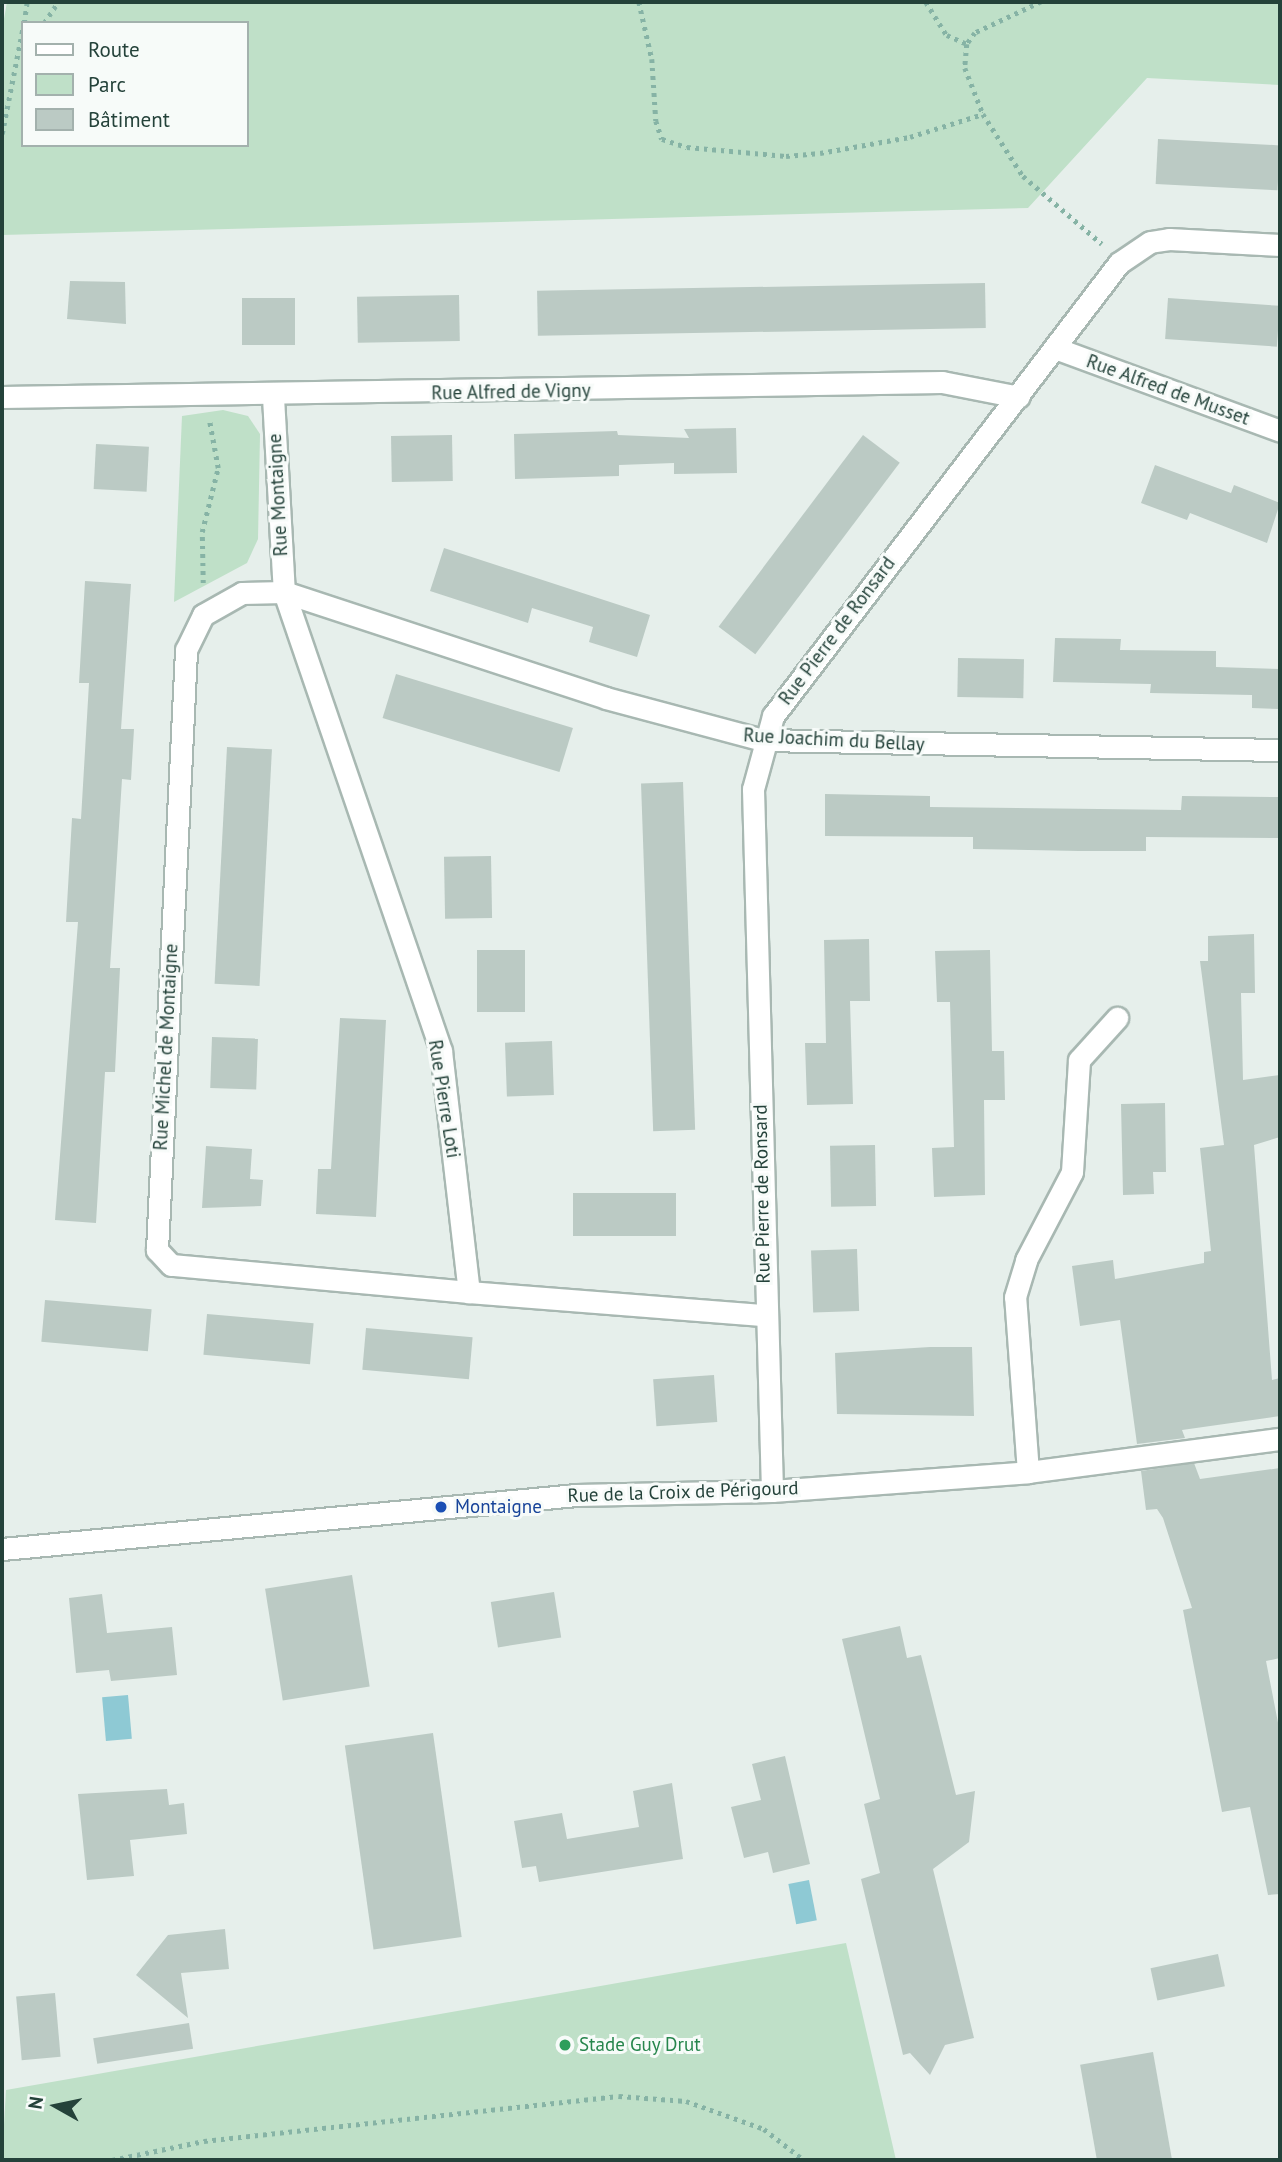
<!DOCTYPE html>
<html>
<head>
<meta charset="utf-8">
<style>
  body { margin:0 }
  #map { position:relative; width:1282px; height:2162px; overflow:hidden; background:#e6efeb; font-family:"PT Sans",sans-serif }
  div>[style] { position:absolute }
  .green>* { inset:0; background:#bfe0c8 }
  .water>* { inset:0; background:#8ec9d4; transform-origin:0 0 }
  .building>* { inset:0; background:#bbcac4; transform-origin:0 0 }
  .path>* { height:4.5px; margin-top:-2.25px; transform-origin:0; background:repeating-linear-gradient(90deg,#86b3a5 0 3.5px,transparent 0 8.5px) }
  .roads { filter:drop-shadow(2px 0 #a8b8b2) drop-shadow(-2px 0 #a8b8b2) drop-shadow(0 2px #a8b8b2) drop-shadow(0 -2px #a8b8b2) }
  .minor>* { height:21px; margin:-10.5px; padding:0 10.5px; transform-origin:10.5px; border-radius:10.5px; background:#fff }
  .tertiary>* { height:21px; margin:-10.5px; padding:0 10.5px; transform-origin:10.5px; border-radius:10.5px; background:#fff }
  .dots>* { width:19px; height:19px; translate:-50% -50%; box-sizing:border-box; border:4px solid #f7fbf9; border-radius:50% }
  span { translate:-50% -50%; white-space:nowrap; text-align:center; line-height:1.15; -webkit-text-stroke:6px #f7fbf9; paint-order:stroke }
  .street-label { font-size:19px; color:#24423a }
  .transit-label { font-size:19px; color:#164399 }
  .left { translate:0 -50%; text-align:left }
  .leisure-label { font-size:19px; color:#27864d }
  .frame { position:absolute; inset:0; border:4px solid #24423a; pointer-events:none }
  .legend { position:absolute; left:21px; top:21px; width:228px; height:126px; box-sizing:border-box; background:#f7fbf9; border:2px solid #a3b1ad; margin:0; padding:9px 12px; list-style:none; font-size:21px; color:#24423a }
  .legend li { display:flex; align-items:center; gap:14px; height:35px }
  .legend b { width:35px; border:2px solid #a3b1ad }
  .north { position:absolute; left:21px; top:2071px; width:70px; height:70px; -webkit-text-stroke:5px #f7fbf9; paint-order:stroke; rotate:279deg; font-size:19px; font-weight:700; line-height:28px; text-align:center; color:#24423a }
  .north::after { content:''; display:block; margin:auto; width:24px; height:32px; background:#24423a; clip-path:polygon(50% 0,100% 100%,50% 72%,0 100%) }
</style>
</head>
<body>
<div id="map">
  <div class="green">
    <div style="clip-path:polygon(evenodd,7px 2px,1280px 2px,1280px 85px,1147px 78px,1028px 208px,2px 235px,2px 30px,7px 2px,23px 23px,247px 23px,247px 145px,23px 145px,23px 23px)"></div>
    <div style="clip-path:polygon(223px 410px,248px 416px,260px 434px,258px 539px,247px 563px,174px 602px,182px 416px)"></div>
    <div style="clip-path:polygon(846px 1943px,896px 2160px,2px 2160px,6px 2090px)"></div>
  </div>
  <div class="water">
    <div style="left:128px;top:1695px;width:44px;height:26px;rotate:85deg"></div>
    <div style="left:809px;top:1880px;width:41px;height:21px;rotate:79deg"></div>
  </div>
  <div class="building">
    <div style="left:1158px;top:139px;width:122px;height:45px;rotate:3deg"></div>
    <div style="clip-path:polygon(70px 281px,125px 282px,126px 324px,67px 319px)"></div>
    <div style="left:985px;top:283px;width:45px;height:448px;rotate:89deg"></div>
    <div style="left:459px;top:295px;width:46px;height:102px;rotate:89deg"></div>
    <div style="left:295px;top:298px;width:47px;height:53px;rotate:90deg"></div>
    <div style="left:1168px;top:298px;width:112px;height:41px;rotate:4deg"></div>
    <div style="clip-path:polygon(736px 428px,737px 473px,674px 474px,674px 463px,619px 465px,619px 476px,515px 479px,514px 434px,617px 431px,618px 435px,689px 438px,684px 429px)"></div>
    <div style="left:452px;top:435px;width:46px;height:61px;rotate:89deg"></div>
    <div style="left:863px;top:435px;width:46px;height:240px;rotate:37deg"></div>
    <div style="left:96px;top:444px;width:53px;height:45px;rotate:3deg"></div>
    <div style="clip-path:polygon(1155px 465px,1231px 493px,1234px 485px,1280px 503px,1267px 543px,1190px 513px,1187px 520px,1141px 503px)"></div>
    <div style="clip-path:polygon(444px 548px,650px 615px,637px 657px,589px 642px,593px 627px,532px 608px,528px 623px,430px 591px)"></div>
    <div style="clip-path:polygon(85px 581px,131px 584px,121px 729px,134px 729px,131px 780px,122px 779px,110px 968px,120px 968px,115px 1072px,105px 1072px,96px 1223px,55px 1220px,78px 922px,66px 922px,72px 818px,81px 819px,89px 683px,79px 683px)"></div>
    <div style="clip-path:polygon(1055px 638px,1121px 639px,1120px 650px,1216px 651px,1216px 667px,1280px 669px,1280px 709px,1252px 708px,1252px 695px,1150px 693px,1151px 684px,1053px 682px)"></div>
    <div style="left:958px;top:658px;width:66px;height:39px;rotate:1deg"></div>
    <div style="left:396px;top:674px;width:185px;height:46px;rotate:17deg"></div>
    <div style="left:227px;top:747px;width:45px;height:237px;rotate:3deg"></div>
    <div style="left:683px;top:782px;width:348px;height:42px;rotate:88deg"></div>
    <div style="clip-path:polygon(825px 794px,930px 796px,930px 807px,1181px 810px,1182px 796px,1280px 797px,1280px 838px,1146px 837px,1146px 851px,1079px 851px,973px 849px,973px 837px,825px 836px)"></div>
    <div style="left:491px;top:856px;width:62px;height:47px;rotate:89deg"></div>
    <div style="clip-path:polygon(1254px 934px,1255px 993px,1241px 993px,1243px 1080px,1280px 1075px,1280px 1137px,1254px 1145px,1272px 1380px,1280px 1378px,1280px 1416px,1182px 1430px,1185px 1438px,1137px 1444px,1120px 1320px,1080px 1326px,1072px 1266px,1113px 1260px,1115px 1279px,1204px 1263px,1204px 1252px,1211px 1251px,1200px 1148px,1224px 1145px,1200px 961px,1208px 961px,1208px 936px)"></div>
    <div style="clip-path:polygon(869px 939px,870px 1001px,850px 1001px,853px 1104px,807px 1105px,805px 1043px,826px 1043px,824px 940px)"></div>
    <div style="left:525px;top:950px;width:62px;height:48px;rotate:90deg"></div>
    <div style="clip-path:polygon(990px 950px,992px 1051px,1004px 1051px,1005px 1100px,984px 1100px,985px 1195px,934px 1197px,932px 1148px,954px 1147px,950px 1002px,937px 1002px,935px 951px)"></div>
    <div style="clip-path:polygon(340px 1018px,386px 1020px,376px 1217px,316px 1214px,318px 1169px,331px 1169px)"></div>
    <div style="left:212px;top:1037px;width:46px;height:51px;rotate:2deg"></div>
    <div style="left:552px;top:1041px;width:54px;height:47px;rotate:88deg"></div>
    <div style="clip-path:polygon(1165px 1103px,1166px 1172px,1153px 1172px,1154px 1194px,1123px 1195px,1121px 1104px)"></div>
    <div style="left:875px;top:1145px;width:61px;height:45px;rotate:89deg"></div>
    <div style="clip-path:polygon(206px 1146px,252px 1149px,250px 1179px,263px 1180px,261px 1206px,202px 1208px)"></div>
    <div style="left:676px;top:1193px;width:43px;height:103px;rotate:90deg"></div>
    <div style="left:857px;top:1249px;width:62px;height:46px;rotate:88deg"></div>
    <div style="left:45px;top:1300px;width:107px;height:42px;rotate:5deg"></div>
    <div style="left:207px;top:1314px;width:107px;height:41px;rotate:5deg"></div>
    <div style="left:366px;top:1328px;width:107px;height:42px;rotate:5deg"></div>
    <div style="clip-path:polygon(930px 1347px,972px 1347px,974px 1416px,837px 1414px,835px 1353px)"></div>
    <div style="left:714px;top:1375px;width:47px;height:61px;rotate:86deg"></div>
    <div style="clip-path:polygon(1194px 1463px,1200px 1479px,1280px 1468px,1280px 1658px,1266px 1661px,1280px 1733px,1280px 1894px,1268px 1895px,1250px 1807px,1222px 1812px,1183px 1610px,1192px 1608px,1163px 1518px,1157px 1509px,1146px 1510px,1141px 1471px)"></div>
    <div style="left:352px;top:1575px;width:113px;height:88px;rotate:81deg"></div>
    <div style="left:554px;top:1592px;width:46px;height:64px;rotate:81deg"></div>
    <div style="clip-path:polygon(102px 1594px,107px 1633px,172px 1627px,177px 1675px,111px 1681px,109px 1670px,76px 1673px,69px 1598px)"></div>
    <div style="clip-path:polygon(900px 1626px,907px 1658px,921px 1655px,956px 1795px,975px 1791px,969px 1842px,933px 1869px,974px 2038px,945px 2045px,930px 2075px,910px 2053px,903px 2055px,861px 1879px,880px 1873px,864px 1804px,880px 1799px,842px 1639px)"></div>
    <div style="left:433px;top:1733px;width:206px;height:89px;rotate:82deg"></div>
    <div style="clip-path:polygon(785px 1756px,810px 1864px,773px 1873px,768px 1852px,744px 1858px,731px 1807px,761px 1800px,752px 1764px)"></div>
    <div style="clip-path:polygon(672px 1783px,683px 1859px,539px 1882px,536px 1866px,522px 1868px,514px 1821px,562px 1813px,567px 1839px,639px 1827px,633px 1791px)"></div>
    <div style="clip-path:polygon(167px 1789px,169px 1805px,184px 1803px,187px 1834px,130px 1840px,134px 1876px,87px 1880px,78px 1794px)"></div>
    <div style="clip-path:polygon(225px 1929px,229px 1969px,181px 1973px,188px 2018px,136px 1975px,168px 1935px)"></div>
    <div style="left:1218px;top:1954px;width:33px;height:69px;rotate:78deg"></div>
    <div style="left:55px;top:1993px;width:64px;height:39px;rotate:85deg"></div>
    <div style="left:189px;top:2023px;width:26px;height:97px;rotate:81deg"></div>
    <div style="left:1153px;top:2052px;width:110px;height:74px;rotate:80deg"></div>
  </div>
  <div class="path">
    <div style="left:639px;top:2px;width:58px;rotate:77.2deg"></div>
    <div style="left:652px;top:59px;width:62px;rotate:86.3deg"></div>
    <div style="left:656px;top:121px;width:19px;rotate:72deg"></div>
    <div style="left:662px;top:139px;width:26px;rotate:18deg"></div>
    <div style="left:687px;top:147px;width:99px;rotate:5.2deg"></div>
    <div style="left:786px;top:156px;width:34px;rotate:-5deg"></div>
    <div style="left:820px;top:153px;width:91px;rotate:-10.1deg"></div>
    <div style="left:910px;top:137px;width:77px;rotate:-17.5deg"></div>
    <div style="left:926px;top:2px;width:39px;rotate:58deg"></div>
    <div style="left:947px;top:35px;width:22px;rotate:24deg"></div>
    <div style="left:1041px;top:2px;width:73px;rotate:154.8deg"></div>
    <div style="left:975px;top:33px;width:14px;rotate:126deg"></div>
    <div style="left:967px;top:44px;width:24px;rotate:95deg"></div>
    <div style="left:965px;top:68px;width:49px;rotate:68.6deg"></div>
    <div style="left:983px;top:114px;width:74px;rotate:57.2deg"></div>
    <div style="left:1023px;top:176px;width:104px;rotate:40.7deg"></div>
    <div style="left:24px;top:23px;width:21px;rotate:-82deg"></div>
    <div style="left:44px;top:23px;width:25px;rotate:-56deg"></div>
    <div style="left:2px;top:134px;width:109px;rotate:-78.9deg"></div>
    <div style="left:203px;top:583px;width:51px;rotate:-91.1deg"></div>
    <div style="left:202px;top:532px;width:66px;rotate:-76deg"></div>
    <div style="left:218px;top:468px;width:50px;rotate:-100.4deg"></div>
    <div style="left:112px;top:2160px;width:94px;rotate:-11.7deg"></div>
    <div style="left:204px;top:2141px;width:417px;rotate:-6.2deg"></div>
    <div style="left:619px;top:2096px;width:67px;rotate:4.3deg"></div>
    <div style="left:686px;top:2101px;width:83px;rotate:19.7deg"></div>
    <div style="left:764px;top:2129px;width:51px;rotate:37.8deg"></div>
  </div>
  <div class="roads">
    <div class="minor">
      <div style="left:1055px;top:348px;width:240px;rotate:20.2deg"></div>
      <div style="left:2px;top:397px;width:940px;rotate:-0.91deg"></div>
      <div style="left:942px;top:382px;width:78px;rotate:11deg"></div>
      <div style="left:273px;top:397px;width:195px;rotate:86.8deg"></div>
      <div style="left:284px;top:592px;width:485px;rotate:71.1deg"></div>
      <div style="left:441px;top:1051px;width:243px;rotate:83.4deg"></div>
      <div style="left:469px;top:1292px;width:296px;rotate:4.5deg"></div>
      <div style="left:469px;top:1292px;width:299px;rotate:-174.8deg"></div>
      <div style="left:171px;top:1265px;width:21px;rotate:-133deg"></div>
      <div style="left:157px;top:1250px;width:601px;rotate:-87.23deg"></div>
      <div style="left:186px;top:650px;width:39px;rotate:-64deg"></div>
      <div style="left:203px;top:615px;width:45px;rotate:-29.4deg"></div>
      <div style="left:242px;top:593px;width:42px;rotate:-1.4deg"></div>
      <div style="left:284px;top:592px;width:339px;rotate:18.2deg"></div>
      <div style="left:606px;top:698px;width:163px;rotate:15deg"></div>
      <div style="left:763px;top:740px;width:517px;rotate:1.11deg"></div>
      <div style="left:1028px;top:1472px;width:175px;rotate:-94.2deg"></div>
      <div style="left:1015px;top:1297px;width:39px;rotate:-73deg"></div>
      <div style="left:1026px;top:1260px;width:99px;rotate:-62.4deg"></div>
      <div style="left:1072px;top:1172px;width:112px;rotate:-86.4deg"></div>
      <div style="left:1079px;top:1060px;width:57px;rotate:-47.9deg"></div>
      <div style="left:772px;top:1491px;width:702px;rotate:-91.55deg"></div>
      <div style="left:753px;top:789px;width:76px;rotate:-74.7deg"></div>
      <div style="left:773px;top:716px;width:570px;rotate:-52.63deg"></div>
      <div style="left:1119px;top:263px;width:37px;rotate:-34deg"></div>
      <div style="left:1150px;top:242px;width:19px;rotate:-9deg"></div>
      <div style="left:1169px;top:239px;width:111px;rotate:3.1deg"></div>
    </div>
    <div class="tertiary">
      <div style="left:2px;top:1549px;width:577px;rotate:-5.37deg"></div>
      <div style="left:576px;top:1495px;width:196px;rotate:-1.2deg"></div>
      <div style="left:772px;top:1491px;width:257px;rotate:-4.2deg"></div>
      <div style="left:1028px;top:1472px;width:254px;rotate:-7.5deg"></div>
    </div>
  </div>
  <div class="dots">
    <div style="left:441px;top:1507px;background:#1a4fb4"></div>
    <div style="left:565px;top:2045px;background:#2e9e5b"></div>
  </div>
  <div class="street-label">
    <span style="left:1168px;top:390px;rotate:20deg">Rue Alfred de Musset</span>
    <span style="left:511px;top:392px;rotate:-1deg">Rue Alfred de Vigny</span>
    <span style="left:278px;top:495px;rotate:-93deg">Rue Montaigne</span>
    <span style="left:837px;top:631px;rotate:-53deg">Rue Pierre de Ronsard</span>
    <span style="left:834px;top:740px;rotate:3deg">Rue Joachim du Bellay</span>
    <span style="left:166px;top:1047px;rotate:-87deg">Rue Michel de Montaigne</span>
    <span style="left:444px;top:1099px;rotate:81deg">Rue Pierre Loti</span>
    <span style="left:762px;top:1194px;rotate:-91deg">Rue Pierre de Ronsard</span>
    <span style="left:683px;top:1492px;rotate:-2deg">Rue de la Croix de Périgourd</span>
  </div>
  <div class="transit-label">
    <span class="left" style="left:455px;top:1507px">Montaigne</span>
  </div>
  <div class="leisure-label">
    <span class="left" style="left:579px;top:2045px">Stade Guy Drut</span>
  </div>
  <div class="frame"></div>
  <ul class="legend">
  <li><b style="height:9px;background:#fff"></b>Route</li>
  <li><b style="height:19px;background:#bfe0c8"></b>Parc</li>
  <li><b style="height:19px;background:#bbcac4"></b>Bâtiment</li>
  </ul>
  <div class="north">N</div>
</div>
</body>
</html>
